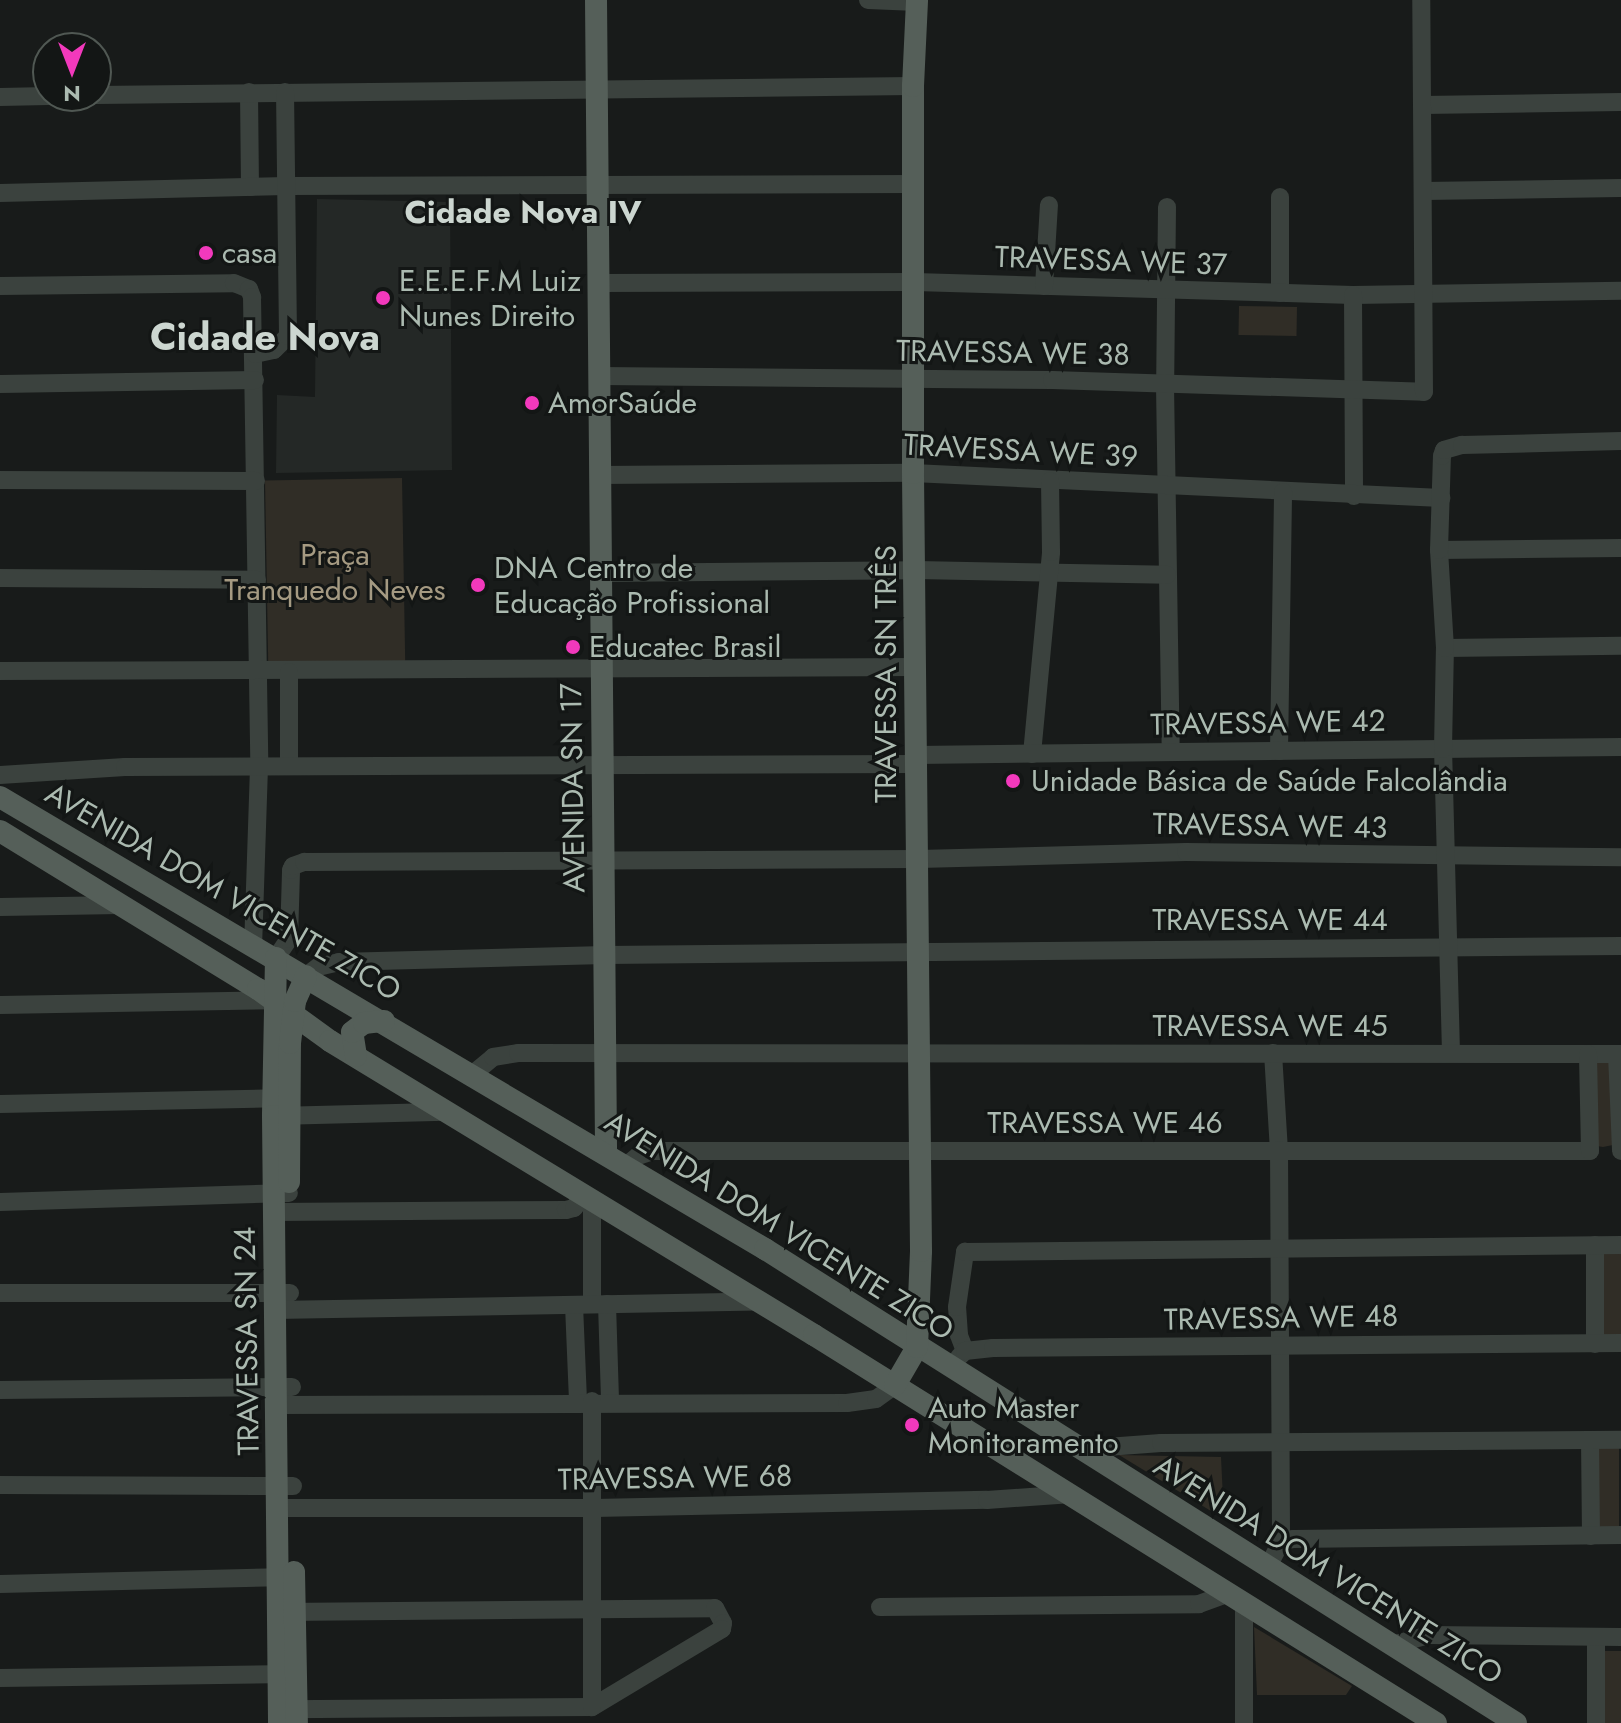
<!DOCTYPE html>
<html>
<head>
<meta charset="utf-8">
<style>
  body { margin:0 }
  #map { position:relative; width:1621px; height:1723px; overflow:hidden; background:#181b1a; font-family:Jost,sans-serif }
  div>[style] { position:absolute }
  .built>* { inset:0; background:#242826 }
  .green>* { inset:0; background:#302d26; transform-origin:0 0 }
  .minor>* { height:18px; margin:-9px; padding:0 9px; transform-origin:9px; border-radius:9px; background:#3b423e }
  .major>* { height:22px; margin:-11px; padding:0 11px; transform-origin:11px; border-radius:11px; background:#555f59 }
  .dots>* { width:22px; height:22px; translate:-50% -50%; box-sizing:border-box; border:4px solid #131615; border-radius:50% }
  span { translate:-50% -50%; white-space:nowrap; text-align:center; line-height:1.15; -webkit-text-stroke:6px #131615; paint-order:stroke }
  .poi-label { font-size:30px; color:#abbab0 }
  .left { translate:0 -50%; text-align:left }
  .street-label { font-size:30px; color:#abbab0 }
  .park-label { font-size:30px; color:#a59a82 }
  .neighbourhood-label { font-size:32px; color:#ccd6d0; font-weight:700 }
  .district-label { font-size:38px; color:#ccd6d0; font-weight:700 }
  .north { position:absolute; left:32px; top:32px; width:80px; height:80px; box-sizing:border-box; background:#131615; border:2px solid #505853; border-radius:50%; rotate:180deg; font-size:22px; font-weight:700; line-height:32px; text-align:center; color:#abbab0 }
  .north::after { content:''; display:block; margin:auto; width:28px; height:36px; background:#f239bc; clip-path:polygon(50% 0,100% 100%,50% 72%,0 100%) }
</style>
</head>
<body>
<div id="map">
  <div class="built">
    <div style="clip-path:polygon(317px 199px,450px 202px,452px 470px,276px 473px,277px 395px,315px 397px)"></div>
  </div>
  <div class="green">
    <div style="left:1239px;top:306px;width:58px;height:29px;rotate:1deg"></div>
    <div style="left:402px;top:478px;width:186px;height:137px;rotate:89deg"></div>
    <div style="clip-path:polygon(1613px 1062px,1613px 1145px,1603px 1147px,1597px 1146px,1597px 1063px)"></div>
    <div style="left:1595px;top:1245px;width:26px;height:99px"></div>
    <div style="left:1598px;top:1446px;width:21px;height:84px"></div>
    <div style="clip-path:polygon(1119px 1455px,1221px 1457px,1224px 1519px)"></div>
    <div style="clip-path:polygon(1254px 1627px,1352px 1686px,1346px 1695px,1257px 1695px)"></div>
    <div style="left:1602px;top:1651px;width:19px;height:72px"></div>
  </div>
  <div class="minor">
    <div style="left:868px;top:0;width:49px;rotate:2.3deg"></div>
    <div style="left:249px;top:92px;width:95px;rotate:89.4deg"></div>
    <div style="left:96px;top:95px;width:817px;rotate:-0.63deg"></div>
    <div style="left:0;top:97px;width:48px;rotate:-1.2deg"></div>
    <div style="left:1423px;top:105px;width:198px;rotate:-0.9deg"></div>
    <div style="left:1424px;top:191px;width:197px;rotate:-0.9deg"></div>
    <div style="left:0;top:193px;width:286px;rotate:-1.4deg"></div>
    <div style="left:286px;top:186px;width:628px;rotate:-0.18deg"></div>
    <div style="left:1280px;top:197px;width:96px;rotate:90deg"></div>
    <div style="left:1167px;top:207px;width:178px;rotate:90.6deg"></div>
    <div style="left:1165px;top:385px;width:367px;rotate:89.1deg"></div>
    <div style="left:599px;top:283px;width:316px;rotate:-0.2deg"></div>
    <div style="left:915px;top:282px;width:438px;rotate:1.7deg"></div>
    <div style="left:1353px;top:295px;width:268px;rotate:-0.9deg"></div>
    <div style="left:0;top:286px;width:234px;rotate:-0.7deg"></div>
    <div style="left:234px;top:283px;width:16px;rotate:22deg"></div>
    <div style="left:249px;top:289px;width:9px;rotate:69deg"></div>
    <div style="left:252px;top:297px;width:470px;rotate:89.1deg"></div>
    <div style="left:259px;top:767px;width:179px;rotate:91.9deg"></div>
    <div style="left:1044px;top:286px;width:81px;rotate:-86.5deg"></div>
    <div style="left:1353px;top:295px;width:201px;rotate:89.7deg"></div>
    <div style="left:255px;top:354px;width:19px;rotate:-12deg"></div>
    <div style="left:274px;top:350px;width:20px;rotate:-45deg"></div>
    <div style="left:288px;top:336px;width:244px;rotate:-90.7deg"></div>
    <div style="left:600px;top:376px;width:452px;rotate:0.5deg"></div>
    <div style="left:1052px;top:380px;width:372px;rotate:1.8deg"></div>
    <div style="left:1424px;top:392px;width:392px;rotate:-90.4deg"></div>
    <div style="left:0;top:384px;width:255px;rotate:-0.9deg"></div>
    <div style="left:599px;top:475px;width:314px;rotate:-0.4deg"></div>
    <div style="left:913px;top:473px;width:529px;rotate:2.71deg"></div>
    <div style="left:0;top:480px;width:256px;rotate:0.2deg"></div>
    <div style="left:1439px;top:550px;width:182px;rotate:-0.6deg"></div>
    <div style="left:601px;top:573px;width:316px;rotate:-0.5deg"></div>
    <div style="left:917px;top:570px;width:250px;rotate:1.1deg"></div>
    <div style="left:0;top:578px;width:257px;rotate:0.4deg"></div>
    <div style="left:1445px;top:648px;width:176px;rotate:-0.7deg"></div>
    <div style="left:0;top:671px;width:915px;rotate:-0.25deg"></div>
    <div style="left:1279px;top:751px;width:259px;rotate:-89.1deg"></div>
    <div style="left:1032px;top:754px;width:203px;rotate:-84.6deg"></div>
    <div style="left:1051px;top:552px;width:71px;rotate:-90.8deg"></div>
    <div style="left:916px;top:755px;width:705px;rotate:-0.65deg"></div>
    <div style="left:289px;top:766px;width:94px;rotate:-90deg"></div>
    <div style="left:0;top:775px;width:125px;rotate:-3.7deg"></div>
    <div style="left:125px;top:767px;width:790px;rotate:-0.22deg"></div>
    <div style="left:0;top:907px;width:120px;rotate:-1deg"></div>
    <div style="left:276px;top:958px;width:23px;rotate:-56deg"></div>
    <div style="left:289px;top:939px;width:69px;rotate:-88.3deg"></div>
    <div style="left:291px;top:870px;width:4px;rotate:-63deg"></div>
    <div style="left:293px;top:866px;width:12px;rotate:-20deg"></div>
    <div style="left:304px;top:862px;width:615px;rotate:-0.28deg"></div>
    <div style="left:919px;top:859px;width:267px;rotate:-1.5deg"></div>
    <div style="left:1186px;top:852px;width:435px;rotate:0.7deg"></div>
    <div style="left:306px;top:976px;width:15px;rotate:-37deg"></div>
    <div style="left:318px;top:967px;width:22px;rotate:-13deg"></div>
    <div style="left:339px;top:962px;width:266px;rotate:-1.5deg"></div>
    <div style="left:605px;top:955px;width:1016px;rotate:-0.51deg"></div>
    <div style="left:0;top:1005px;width:274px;rotate:-1deg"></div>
    <div style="left:1273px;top:1053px;width:97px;rotate:86.5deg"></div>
    <div style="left:1279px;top:1150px;width:391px;rotate:89.7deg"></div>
    <div style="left:1451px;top:1053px;width:304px;rotate:-91.5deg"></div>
    <div style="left:1443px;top:749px;width:101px;rotate:-88.9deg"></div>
    <div style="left:1445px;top:648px;width:98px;rotate:-93.5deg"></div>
    <div style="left:1439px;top:550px;width:94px;rotate:-88.2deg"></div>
    <div style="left:1442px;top:456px;width:6px;rotate:-72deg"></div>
    <div style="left:1444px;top:450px;width:19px;rotate:-16deg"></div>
    <div style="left:1462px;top:445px;width:159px;rotate:-1.4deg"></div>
    <div style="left:1617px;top:1054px;width:97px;rotate:87.6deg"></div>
    <div style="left:473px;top:1074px;width:26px;rotate:-40deg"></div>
    <div style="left:493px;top:1057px;width:25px;rotate:-9deg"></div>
    <div style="left:518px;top:1053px;width:1103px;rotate:0.05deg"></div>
    <div style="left:0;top:1104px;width:285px;rotate:-1.2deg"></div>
    <div style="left:276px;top:1116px;width:169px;rotate:-1.4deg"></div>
    <div style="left:626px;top:1166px;width:16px;rotate:-40deg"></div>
    <div style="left:638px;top:1156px;width:16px;rotate:-18deg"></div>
    <div style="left:653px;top:1151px;width:937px"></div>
    <div style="left:1590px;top:1151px;width:97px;rotate:-91.2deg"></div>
    <div style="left:592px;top:1201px;width:103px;rotate:90deg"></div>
    <div style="left:0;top:1202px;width:289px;rotate:-1.8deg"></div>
    <div style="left:274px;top:1212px;width:292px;rotate:-0.4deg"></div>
    <div style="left:566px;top:1210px;width:8px;rotate:-14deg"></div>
    <div style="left:574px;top:1208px;width:15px;rotate:-53deg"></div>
    <div style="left:1595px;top:1245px;width:99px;rotate:90deg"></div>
    <div style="left:0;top:1293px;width:290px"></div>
    <div style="left:607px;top:1304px;width:97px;rotate:88.2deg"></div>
    <div style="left:574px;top:1305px;width:97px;rotate:87.6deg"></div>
    <div style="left:275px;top:1310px;width:482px;rotate:-1deg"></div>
    <div style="left:965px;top:1351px;width:17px;rotate:-111deg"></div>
    <div style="left:959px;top:1335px;width:28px;rotate:-94deg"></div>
    <div style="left:957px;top:1307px;width:56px;rotate:-81.7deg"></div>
    <div style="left:965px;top:1252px;width:656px;rotate:-0.61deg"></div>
    <div style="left:959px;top:1357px;width:8px;rotate:-45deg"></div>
    <div style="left:965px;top:1351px;width:28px;rotate:-6deg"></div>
    <div style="left:993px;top:1348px;width:628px;rotate:-0.46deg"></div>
    <div style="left:0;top:1390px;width:292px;rotate:-0.6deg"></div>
    <div style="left:278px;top:1405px;width:569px;rotate:-0.2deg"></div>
    <div style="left:847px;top:1403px;width:29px;rotate:-8deg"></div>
    <div style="left:876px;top:1399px;width:24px;rotate:-36deg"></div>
    <div style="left:1590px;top:1440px;width:96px;rotate:89.4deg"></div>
    <div style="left:1080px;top:1449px;width:81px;rotate:-4.2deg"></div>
    <div style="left:1161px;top:1443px;width:460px;rotate:-0.4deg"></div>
    <div style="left:0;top:1485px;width:293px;rotate:0.2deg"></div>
    <div style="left:279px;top:1508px;width:315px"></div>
    <div style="left:594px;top:1508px;width:393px;rotate:-1.2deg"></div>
    <div style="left:987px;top:1500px;width:85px;rotate:-4deg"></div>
    <div style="left:1268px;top:1567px;width:29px;rotate:-63deg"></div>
    <div style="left:1281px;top:1541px;width:12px;rotate:-9deg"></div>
    <div style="left:1293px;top:1539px;width:328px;rotate:-0.7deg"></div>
    <div style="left:0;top:1584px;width:291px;rotate:-1.4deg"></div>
    <div style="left:880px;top:1607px;width:319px;rotate:-0.5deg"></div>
    <div style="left:1199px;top:1604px;width:33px;rotate:-20deg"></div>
    <div style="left:281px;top:1612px;width:434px;rotate:-0.5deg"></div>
    <div style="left:715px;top:1608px;width:17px;rotate:62deg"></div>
    <div style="left:723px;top:1623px;width:6px;rotate:99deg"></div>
    <div style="left:722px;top:1629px;width:152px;rotate:149deg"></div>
    <div style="left:592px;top:1707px;width:306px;rotate:179.6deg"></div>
    <div style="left:1596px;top:1637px;width:86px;rotate:90deg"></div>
    <div style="left:1392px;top:1645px;width:38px;rotate:-15deg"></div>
    <div style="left:1429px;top:1635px;width:192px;rotate:0.6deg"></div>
    <div style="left:0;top:1678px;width:289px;rotate:-0.8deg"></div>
    <div style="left:592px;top:1707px;width:306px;rotate:-90deg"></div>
    <div style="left:1244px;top:1723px;width:121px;rotate:-90deg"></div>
  </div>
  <div class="major">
    <div style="left:596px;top:0;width:1154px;rotate:89.5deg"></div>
    <div style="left:0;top:797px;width:889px;rotate:30.58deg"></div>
    <div style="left:765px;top:1249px;width:888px;rotate:32.26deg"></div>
    <div style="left:0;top:831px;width:303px;rotate:31.5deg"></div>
    <div style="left:258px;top:989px;width:89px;rotate:35.8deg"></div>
    <div style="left:330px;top:1041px;width:566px;rotate:31.28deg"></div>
    <div style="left:814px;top:1335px;width:733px;rotate:31.96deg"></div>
    <div style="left:276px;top:958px;width:158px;rotate:91.1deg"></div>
    <div style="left:273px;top:1116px;width:607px;rotate:89.43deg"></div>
    <div style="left:356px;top:1056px;width:24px;rotate:-99deg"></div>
    <div style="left:352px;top:1032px;width:15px;rotate:-37deg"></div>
    <div style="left:364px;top:1023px;width:20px;rotate:-6deg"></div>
    <div style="left:289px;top:1182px;width:139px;rotate:-89.6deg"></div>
    <div style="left:290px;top:1043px;width:42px;rotate:-83.2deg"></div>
    <div style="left:295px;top:1001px;width:27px;rotate:-66deg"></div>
    <div style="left:895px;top:1385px;width:44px;rotate:-59.9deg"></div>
    <div style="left:917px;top:1347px;width:96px;rotate:-87.6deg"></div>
    <div style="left:921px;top:1251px;width:778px;rotate:-90.59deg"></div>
    <div style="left:913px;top:473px;width:387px;rotate:-90deg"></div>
    <div style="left:913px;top:86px;width:86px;rotate:-87.3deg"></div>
    <div style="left:294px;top:1572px;width:151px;rotate:88.9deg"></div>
  </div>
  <div class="dots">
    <div style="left:206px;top:253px;background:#f239bc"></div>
    <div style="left:383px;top:298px;background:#f239bc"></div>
    <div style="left:532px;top:403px;background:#f239bc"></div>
    <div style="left:478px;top:585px;background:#f239bc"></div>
    <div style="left:573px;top:647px;background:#f239bc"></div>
    <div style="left:1013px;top:781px;background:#f239bc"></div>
    <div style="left:912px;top:1425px;background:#f239bc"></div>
  </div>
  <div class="poi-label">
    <span class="left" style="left:222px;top:253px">casa</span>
    <span class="left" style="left:399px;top:298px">E.E.E.F.M Luiz<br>Nunes Direito</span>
    <span class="left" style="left:548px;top:403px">AmorSaúde</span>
    <span class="left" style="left:494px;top:585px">DNA Centro de<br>Educação Profissional</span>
    <span class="left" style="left:589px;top:647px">Educatec Brasil</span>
    <span class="left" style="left:1031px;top:781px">Unidade Básica de Saúde Falcolândia</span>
    <span class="left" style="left:928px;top:1425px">Auto Master<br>Monitoramento</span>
  </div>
  <div class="street-label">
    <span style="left:1111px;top:261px;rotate:2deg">TRAVESSA WE 37</span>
    <span style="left:1013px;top:353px;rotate:1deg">TRAVESSA WE 38</span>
    <span style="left:1021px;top:451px;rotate:3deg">TRAVESSA WE 39</span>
    <span style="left:886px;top:674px;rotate:-90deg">TRAVESSA SN TRÊS</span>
    <span style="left:1268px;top:723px;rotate:-1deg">TRAVESSA WE 42</span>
    <span style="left:573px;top:788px;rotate:-91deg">AVENIDA SN 17</span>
    <span style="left:1270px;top:826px;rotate:1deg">TRAVESSA WE 43</span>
    <span style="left:223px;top:892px;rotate:30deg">AVENIDA DOM VICENTE ZICO</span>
    <span style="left:1270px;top:920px">TRAVESSA WE 44</span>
    <span style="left:1270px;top:1026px">TRAVESSA WE 45</span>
    <span style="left:1105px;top:1123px">TRAVESSA WE 46</span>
    <span style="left:779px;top:1226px;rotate:32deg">AVENIDA DOM VICENTE ZICO</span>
    <span style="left:1281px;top:1318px;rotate:-1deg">TRAVESSA WE 48</span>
    <span style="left:247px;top:1341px;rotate:-91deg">TRAVESSA SN 24</span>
    <span style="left:675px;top:1478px;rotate:-1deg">TRAVESSA WE 68</span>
    <span style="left:1328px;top:1570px;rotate:32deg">AVENIDA DOM VICENTE ZICO</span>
  </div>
  <div class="park-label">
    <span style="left:335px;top:572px">Praça<br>Tranquedo Neves</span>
  </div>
  <div class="neighbourhood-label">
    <span style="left:523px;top:212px">Cidade Nova IV</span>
  </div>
  <div class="district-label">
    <span style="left:265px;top:337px">Cidade Nova</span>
  </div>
  <div class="north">N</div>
</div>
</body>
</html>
